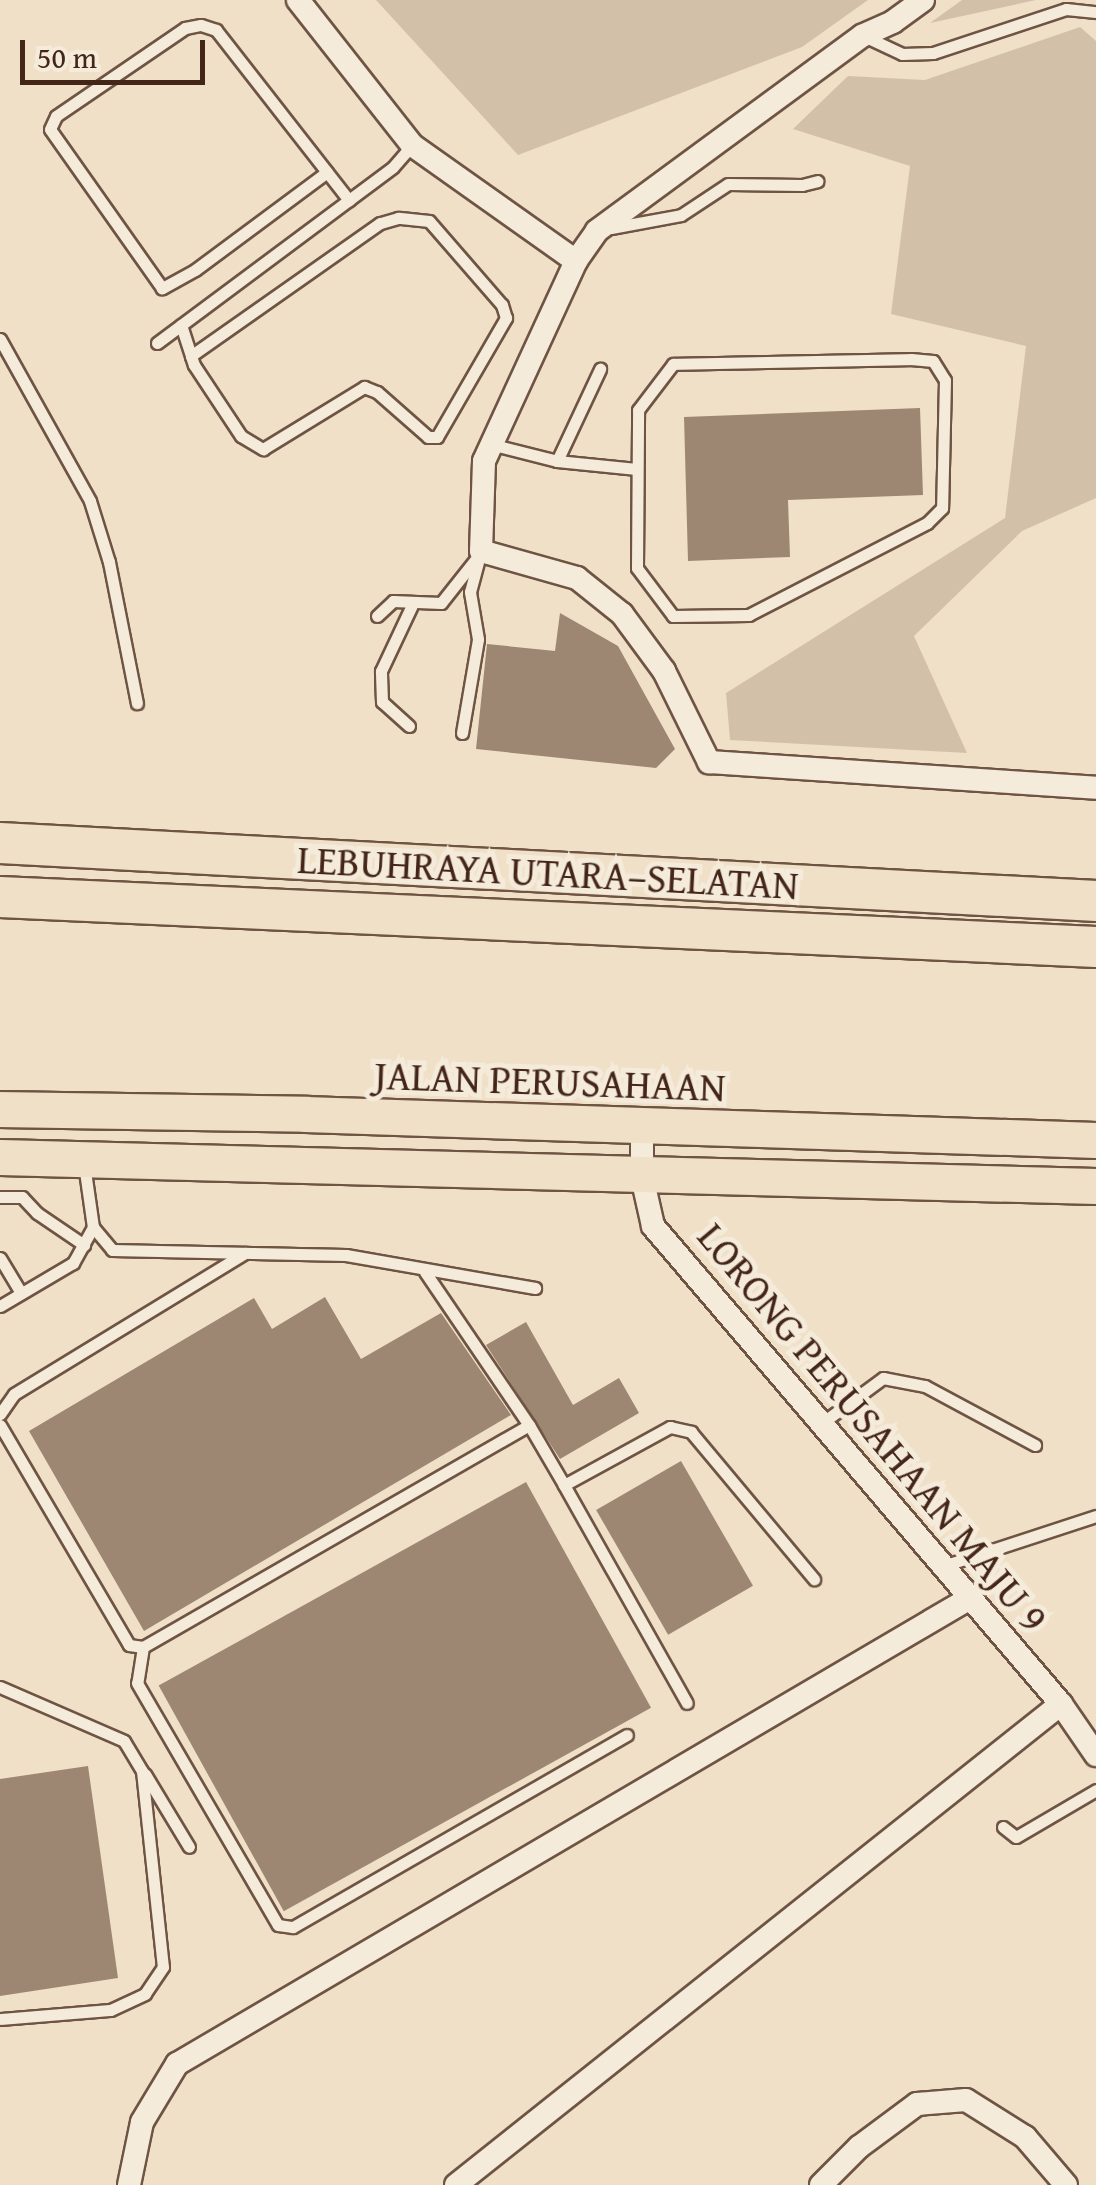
<!DOCTYPE html>
<html>
<head>
<meta charset="utf-8">
<style>
  body { margin:0 }
  #map { position:relative; width:1096px; height:2185px; overflow:hidden; background:#f0e0c7; font-family:"Gentium Book Plus",serif }
  div>[style] { position:absolute }
  .green>* { inset:0; background:#d3c0a9 }
  .building>* { inset:0; background:#9d8773; transform-origin:0 0 }
  .roads { filter:drop-shadow(2px 0 #6f5444) drop-shadow(-2px 0 #6f5444) drop-shadow(0 2px #6f5444) drop-shadow(0 -2px #6f5444) }
  .service>* { height:11px; margin:-5.5px; padding:0 5.5px; transform-origin:5.5px; border-radius:5.5px; background:#f5ebdb }
  .minor>* { height:22px; margin:-11px; padding:0 11px; transform-origin:11px; border-radius:11px; background:#f5ebdb }
  .primary>* { height:35px; margin:-17.5px; padding:0 17.5px; transform-origin:17.5px; border-radius:17.5px; background:#f0e0c7 }
  .motorway>* { height:40px; margin:-20px; padding:0 20px; transform-origin:20px; border-radius:20px; background:#f0e0c7 }
  span { translate:-50% -50%; white-space:nowrap; text-align:center; line-height:1.15; -webkit-text-stroke:10px #f5ebdb; paint-order:stroke }
  .street-label { font-size:40px; color:#442618 }
  .scale { position:absolute; left:20px; top:40px; width:185px; height:45px; box-sizing:border-box; border:5px solid #442618; border-top:0; padding-left:12px; font-size:30px; line-height:35px; white-space:nowrap; color:#442618; -webkit-text-stroke:8px #f5ebdb; paint-order:stroke }
</style>
</head>
<body>
<div id="map">
  <div class="green">
    <div style="clip-path:polygon(376px 0,868px 0,802px 47px,518px 155px)"></div>
    <div style="clip-path:polygon(962px 0,1036px 0,930px 23px)"></div>
    <div style="clip-path:polygon(1080px 27px,1096px 41px,1096px 498px,1022px 531px,914px 636px,967px 753px,730px 740px,726px 693px,1005px 518px,1026px 346px,891px 314px,910px 166px,793px 129px,848px 76px,925px 80px)"></div>
  </div>
  <div class="building">
    <div style="clip-path:polygon(920px 408px,923px 495px,788px 500px,790px 557px,688px 561px,684px 417px)"></div>
    <div style="clip-path:polygon(560px 613px,618px 646px,675px 749px,656px 768px,476px 749px,487px 644px,555px 651px)"></div>
    <div style="clip-path:polygon(325px 1297px,361px 1359px,441px 1313px,511px 1415px,144px 1631px,29px 1431px,254px 1298px,272px 1329px)"></div>
    <div style="clip-path:polygon(526px 1322px,573px 1405px,619px 1378px,639px 1413px,560px 1459px,486px 1345px)"></div>
    <div style="left:681px;top:1461px;width:144px;height:98px;rotate:60deg"></div>
    <div style="left:526px;top:1482px;width:258px;height:420px;rotate:61deg"></div>
    <div style="clip-path:polygon(88px 1766px,118px 1978px,0 1996px,0 1779px)"></div>
  </div>
  <div class="roads">
    <div class="service">
      <div style="left:866px;top:37px;width:40px;rotate:25deg"></div>
      <div style="left:902px;top:54px;width:31px;rotate:-2deg"></div>
      <div style="left:933px;top:53px;width:140px;rotate:-18.3deg"></div>
      <div style="left:1066px;top:9px;width:30px;rotate:6deg"></div>
      <div style="left:327px;top:172px;width:164px;rotate:143.4deg"></div>
      <div style="left:195px;top:270px;width:38px;rotate:151deg"></div>
      <div style="left:162px;top:288px;width:194px;rotate:-125.2deg"></div>
      <div style="left:50px;top:129px;width:14px;rotate:-65deg"></div>
      <div style="left:56px;top:116px;width:156px;rotate:-34.3deg"></div>
      <div style="left:185px;top:28px;width:16px;rotate:-11deg"></div>
      <div style="left:201px;top:25px;width:16px;rotate:18deg"></div>
      <div style="left:216px;top:30px;width:216px;rotate:52deg"></div>
      <div style="left:611px;top:228px;width:71px;rotate:-10.5deg"></div>
      <div style="left:681px;top:215px;width:56px;rotate:-33.4deg"></div>
      <div style="left:728px;top:184px;width:74px;rotate:0.8deg"></div>
      <div style="left:802px;top:185px;width:16px;rotate:-14deg"></div>
      <div style="left:181px;top:325px;width:33px;rotate:72deg"></div>
      <div style="left:191px;top:356px;width:9px;rotate:72deg"></div>
      <div style="left:194px;top:365px;width:85px;rotate:56.5deg"></div>
      <div style="left:241px;top:436px;width:26px;rotate:31deg"></div>
      <div style="left:263px;top:449px;width:119px;rotate:-31.5deg"></div>
      <div style="left:364px;top:387px;width:14px;rotate:21deg"></div>
      <div style="left:377px;top:392px;width:68px;rotate:41.4deg"></div>
      <div style="left:428px;top:437px;width:9px"></div>
      <div style="left:437px;top:437px;width:138px;rotate:-59.9deg"></div>
      <div style="left:506px;top:318px;width:14px;rotate:-107deg"></div>
      <div style="left:502px;top:305px;width:111px;rotate:-131deg"></div>
      <div style="left:429px;top:221px;width:31px;rotate:-174deg"></div>
      <div style="left:398px;top:218px;width:19px;rotate:164deg"></div>
      <div style="left:380px;top:223px;width:231px;rotate:144.9deg"></div>
      <div style="left:0;top:339px;width:185px;rotate:60.9deg"></div>
      <div style="left:90px;top:501px;width:64px;rotate:72.7deg"></div>
      <div style="left:109px;top:562px;width:144px;rotate:78.8deg"></div>
      <div style="left:157px;top:343px;width:294px;rotate:-36.7deg"></div>
      <div style="left:393px;top:167px;width:29px;rotate:-49deg"></div>
      <div style="left:911px;top:359px;width:22px;rotate:5deg"></div>
      <div style="left:933px;top:361px;width:22px;rotate:58deg"></div>
      <div style="left:945px;top:380px;width:128px;rotate:91.3deg"></div>
      <div style="left:942px;top:508px;width:21px;rotate:135deg"></div>
      <div style="left:927px;top:523px;width:200px;rotate:152.7deg"></div>
      <div style="left:749px;top:615px;width:76px;rotate:179.2deg"></div>
      <div style="left:673px;top:616px;width:60px;rotate:-126.9deg"></div>
      <div style="left:637px;top:568px;width:158px;rotate:-89.6deg"></div>
      <div style="left:638px;top:410px;width:58px;rotate:-52.7deg"></div>
      <div style="left:673px;top:364px;width:238px;rotate:-1.2deg"></div>
      <div style="left:490px;top:444px;width:69px;rotate:14.2deg"></div>
      <div style="left:557px;top:461px;width:80px;rotate:5.7deg"></div>
      <div style="left:557px;top:461px;width:102px;rotate:-64.9deg"></div>
      <div style="left:377px;top:616px;width:22px;rotate:-43deg"></div>
      <div style="left:393px;top:601px;width:48px;rotate:2.4deg"></div>
      <div style="left:441px;top:603px;width:55px;rotate:-51.7deg"></div>
      <div style="left:409px;top:726px;width:36px;rotate:-138deg"></div>
      <div style="left:382px;top:702px;width:31px;rotate:-92deg"></div>
      <div style="left:381px;top:671px;width:75px;rotate:-64.8deg"></div>
      <div style="left:462px;top:733px;width:95px;rotate:-80.3deg"></div>
      <div style="left:478px;top:639px;width:48px;rotate:-99.7deg"></div>
      <div style="left:470px;top:592px;width:42px;rotate:-75deg"></div>
      <div style="left:84px;top:1164px;width:64px;rotate:81.9deg"></div>
      <div style="left:93px;top:1227px;width:30px;rotate:50deg"></div>
      <div style="left:112px;top:1250px;width:234px;rotate:1.2deg"></div>
      <div style="left:346px;top:1255px;width:192px;rotate:9.9deg"></div>
      <div style="left:0;top:1197px;width:22px"></div>
      <div style="left:22px;top:1197px;width:22px;rotate:47deg"></div>
      <div style="left:37px;top:1213px;width:57px;rotate:34.2deg"></div>
      <div style="left:0;top:1258px;width:41px;rotate:59deg"></div>
      <div style="left:0;top:1306px;width:85px;rotate:-30.5deg"></div>
      <div style="left:73px;top:1263px;width:41px;rotate:-60.9deg"></div>
      <div style="left:0;top:1414px;width:24px;rotate:-55deg"></div>
      <div style="left:14px;top:1394px;width:271px;rotate:-31.4deg"></div>
      <div style="left:822px;top:1423px;width:76px;rotate:-36.4deg"></div>
      <div style="left:883px;top:1378px;width:43px;rotate:10.8deg"></div>
      <div style="left:925px;top:1386px;width:125px;rotate:28.2deg"></div>
      <div style="left:0;top:1425px;width:255px;rotate:59.6deg"></div>
      <div style="left:129px;top:1645px;width:14px;rotate:8deg"></div>
      <div style="left:143px;top:1647px;width:445px;rotate:-29.9deg"></div>
      <div style="left:529px;top:1425px;width:185px;rotate:-124.2deg"></div>
      <div style="left:529px;top:1425px;width:69px;rotate:59.7deg"></div>
      <div style="left:564px;top:1485px;width:121px;rotate:-28.7deg"></div>
      <div style="left:670px;top:1427px;width:22px;rotate:13deg"></div>
      <div style="left:691px;top:1432px;width:192px;rotate:50.1deg"></div>
      <div style="left:564px;top:1485px;width:250px;rotate:60.6deg"></div>
      <div style="left:943px;top:1566px;width:161px;rotate:-18.1deg"></div>
      <div style="left:143px;top:1647px;width:36px;rotate:99deg"></div>
      <div style="left:137px;top:1683px;width:280px;rotate:59.8deg"></div>
      <div style="left:278px;top:1925px;width:15px;rotate:8deg"></div>
      <div style="left:293px;top:1927px;width:385px;rotate:-29.9deg"></div>
      <div style="left:0;top:1687px;width:135px;rotate:23.5deg"></div>
      <div style="left:124px;top:1741px;width:35px;rotate:59deg"></div>
      <div style="left:142px;top:1771px;width:197px;rotate:83.9deg"></div>
      <div style="left:163px;top:1967px;width:32px;rotate:124deg"></div>
      <div style="left:145px;top:1994px;width:38px;rotate:155deg"></div>
      <div style="left:110px;top:2010px;width:110px;rotate:175.3deg"></div>
      <div style="left:145px;top:1774px;width:85px;rotate:58.9deg"></div>
      <div style="left:1003px;top:1827px;width:16px;rotate:38deg"></div>
      <div style="left:1016px;top:1837px;width:93px;rotate:-30.4deg"></div>
    </div>
    <div class="minor">
      <div style="left:298px;top:0;width:184px;rotate:51.8deg"></div>
      <div style="left:412px;top:145px;width:201px;rotate:35.3deg"></div>
      <div style="left:923px;top:0;width:37px;rotate:144deg"></div>
      <div style="left:893px;top:22px;width:34px;rotate:156deg"></div>
      <div style="left:862px;top:36px;width:329px;rotate:143.7deg"></div>
      <div style="left:597px;top:231px;width:37px;rotate:125deg"></div>
      <div style="left:576px;top:261px;width:220px;rotate:114.7deg"></div>
      <div style="left:484px;top:461px;width:90px;rotate:91.9deg"></div>
      <div style="left:481px;top:551px;width:100px;rotate:15.7deg"></div>
      <div style="left:577px;top:578px;width:58px;rotate:38.7deg"></div>
      <div style="left:622px;top:614px;width:71px;rotate:53.6deg"></div>
      <div style="left:664px;top:671px;width:102px;rotate:63.7deg"></div>
      <div style="left:709px;top:762px;width:388px;rotate:3.8deg"></div>
      <div style="left:642px;top:1128px;width:49px;rotate:90deg"></div>
      <div style="left:642px;top:1177px;width:50px;rotate:77.3deg"></div>
      <div style="left:653px;top:1226px;width:628px;rotate:49.52deg"></div>
      <div style="left:1061px;top:1704px;width:62px;rotate:55.5deg"></div>
      <div style="left:129px;top:2185px;width:64px;rotate:-78.3deg"></div>
      <div style="left:142px;top:2122px;width:68px;rotate:-58.9deg"></div>
      <div style="left:177px;top:2064px;width:920px;rotate:-30.44deg"></div>
      <div style="left:456px;top:2185px;width:773px;rotate:-38.49deg"></div>
      <div style="left:821px;top:2185px;width:54px;rotate:-45deg"></div>
      <div style="left:859px;top:2147px;width:72px;rotate:-36.6deg"></div>
      <div style="left:917px;top:2104px;width:49px;rotate:-4.7deg"></div>
      <div style="left:966px;top:2100px;width:70px;rotate:32.1deg"></div>
      <div style="left:1025px;top:2137px;width:63px;rotate:49.5deg"></div>
    </div>
    <div class="primary">
      <div style="left:0;top:1109px;width:305px;rotate:0.9deg"></div>
      <div style="left:305px;top:1114px;width:791px;rotate:1.88deg"></div>
      <div style="left:0;top:1157px;width:1096px;rotate:1.52deg"></div>
    </div>
    <div class="motorway">
      <div style="left:0;top:843px;width:1098px;rotate:3.03deg"></div>
      <div style="left:0;top:897px;width:1097px;rotate:2.61deg"></div>
    </div>
  </div>
  <div class="street-label">
    <span style="left:548px;top:872px;rotate:3deg">LEBUHRAYA UTARA–SELATAN</span>
    <span style="left:550px;top:1081px;rotate:2deg">JALAN PERUSAHAAN</span>
    <span style="left:873px;top:1427px;rotate:50deg">LORONG PERUSAHAAN MAJU 9</span>
  </div>
  <div class="scale">50 m</div>
</div>
</body>
</html>
